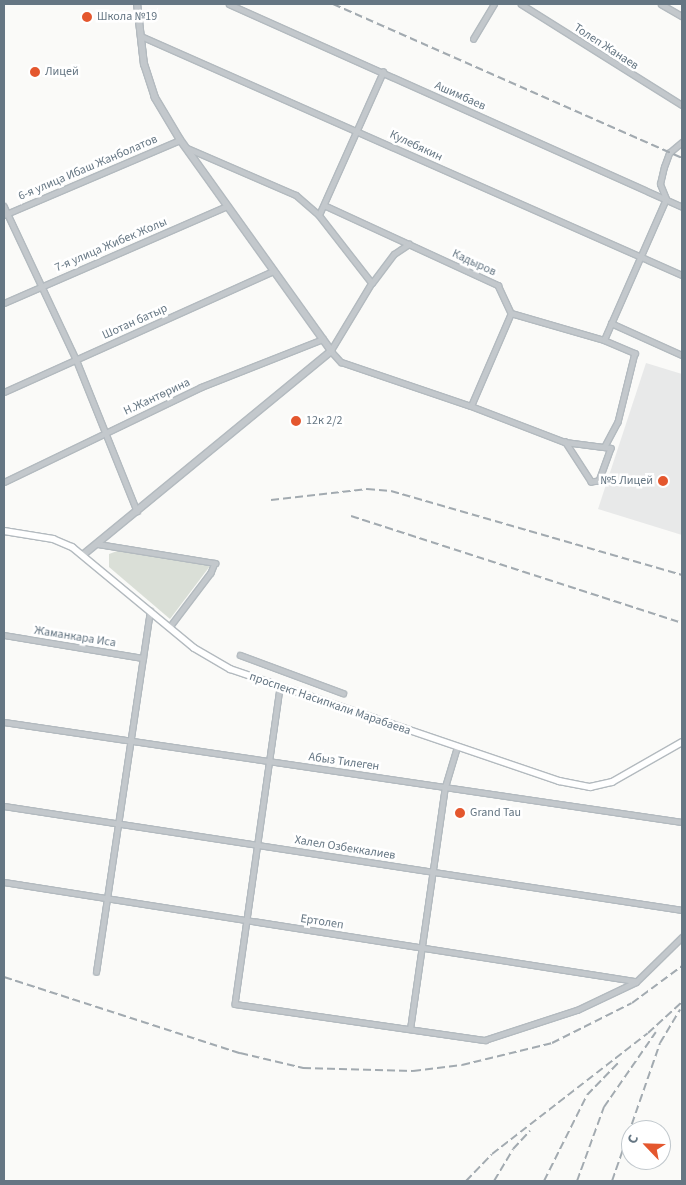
<!DOCTYPE html>
<html>
<head>
<meta charset="utf-8">
<style>
  body { margin:0 }
  #map { position:relative; width:686px; height:1185px; overflow:hidden; background:#fafaf8; font-family:"Source Sans 3",sans-serif }
  div>[style] { position:absolute }
  .built>* { inset:0; background:#e8e9e9 }
  .green>* { inset:0; background:#dadfd7 }
  .roads { filter:drop-shadow(1px 0 #b3babf) drop-shadow(-1px 0 #b3babf) drop-shadow(0 1px #b3babf) drop-shadow(0 -1px #b3babf) }
  .minor>* { height:4.5px; margin:-2.25px; padding:0 2.25px; transform-origin:2.25px; border-radius:2.25px; background:#c3c8cc }
  .tertiary>* { height:5.5px; margin:-2.75px; padding:0 2.75px; transform-origin:2.75px; border-radius:2.75px; background:#c3c8cc }
  .secondary>* { height:6px; margin:-3px; padding:0 3px; transform-origin:3px; border-radius:3px; background:#fff }
  .rail>* { height:2px; margin-top:-1px; transform-origin:0; background:repeating-linear-gradient(90deg,#a2aab0 0 8px,transparent 0 12px) }
  .dots>* { width:14px; height:14px; translate:-50% -50%; box-sizing:border-box; border:2px solid #fff; border-radius:50% }
  span { translate:-50% -50%; white-space:nowrap; text-align:center; line-height:1.15; -webkit-text-stroke:5px #fff; paint-order:stroke }
  .poi-label { font-size:12px; color:#657683 }
  .left { translate:0 -50%; text-align:left }
  .right { translate:-100% -50%; text-align:right }
  .street-label { font-size:12px; color:#657683 }
  .frame { position:absolute; inset:0; border:5px solid #657683; pointer-events:none }
  .north { position:absolute; left:621px; top:1120px; width:50px; height:50px; box-sizing:border-box; background:#fff; border:1px solid #c1c8cd; border-radius:50%; rotate:294deg; font-size:14px; font-weight:700; line-height:20px; text-align:center; color:#657683 }
  .north::after { content:''; display:block; margin:auto; width:18px; height:22px; background:#e4572e; clip-path:polygon(50% 0,100% 100%,50% 72%,0 100%) }
</style>
</head>
<body>
<div id="map">
  <div class="built">
    <div style="clip-path:polygon(646px 363px,682px 374px,682px 535px,598px 509px)"></div>
  </div>
  <div class="green">
    <div style="clip-path:polygon(120px 550px,210px 564px,210px 566px,170px 619px,109px 567px,109px 554px)"></div>
  </div>
  <div class="roads">
    <div class="minor">
      <div style="left:229px;top:4px;width:496px;rotate:24.1deg"></div>
      <div style="left:521px;top:4px;width:190px;rotate:32.1deg"></div>
      <div style="left:661px;top:4px;width:24px;rotate:30deg"></div>
      <div style="left:141px;top:36px;width:591px;rotate:23.83deg"></div>
      <div style="left:473px;top:39px;width:41px;rotate:-59deg"></div>
      <div style="left:185px;top:147px;width:121px;rotate:23.4deg"></div>
      <div style="left:296px;top:195px;width:30px;rotate:41deg"></div>
      <div style="left:319px;top:215px;width:86px;rotate:52.1deg"></div>
      <div style="left:372px;top:283px;width:79px;rotate:121.1deg"></div>
      <div style="left:331px;top:351px;width:15px;rotate:48deg"></div>
      <div style="left:341px;top:362px;width:137px;rotate:18.7deg"></div>
      <div style="left:471px;top:406px;width:101px;rotate:-66.7deg"></div>
      <div style="left:324px;top:205px;width:192px;rotate:24.7deg"></div>
      <div style="left:498px;top:285px;width:31px;rotate:65deg"></div>
      <div style="left:511px;top:313px;width:97px;rotate:16.2deg"></div>
      <div style="left:604px;top:340px;width:34px;rotate:23deg"></div>
      <div style="left:635px;top:353px;width:71px;rotate:103.8deg"></div>
      <div style="left:618px;top:422px;width:27px;rotate:118deg"></div>
      <div style="left:4px;top:206px;width:169px;rotate:64.8deg"></div>
      <div style="left:76px;top:359px;width:164px;rotate:68.1deg"></div>
      <div style="left:4px;top:215px;width:191px;rotate:-23.1deg"></div>
      <div style="left:319px;top:215px;width:157px;rotate:-65.9deg"></div>
      <div style="left:372px;top:283px;width:36px;rotate:-53deg"></div>
      <div style="left:394px;top:254px;width:18px;rotate:-34deg"></div>
      <div style="left:4px;top:303px;width:243px;rotate:-23.5deg"></div>
      <div style="left:611px;top:323px;width:78px;rotate:24.3deg"></div>
      <div style="left:604px;top:340px;width:154px;rotate:-66.3deg"></div>
      <div style="left:666px;top:199px;width:16px;rotate:-112deg"></div>
      <div style="left:660px;top:184px;width:17px;rotate:-77deg"></div>
      <div style="left:664px;top:167px;width:15px;rotate:-70deg"></div>
      <div style="left:669px;top:153px;width:17px;rotate:-40deg"></div>
      <div style="left:4px;top:392px;width:295px;rotate:-24.2deg"></div>
      <div style="left:471px;top:406px;width:101px;rotate:21deg"></div>
      <div style="left:565px;top:442px;width:46px;rotate:7.4deg"></div>
      <div style="left:611px;top:448px;width:35px;rotate:110deg"></div>
      <div style="left:599px;top:481px;width:8px;rotate:173deg"></div>
      <div style="left:591px;top:482px;width:48px;rotate:-123deg"></div>
      <div style="left:4px;top:482px;width:219px;rotate:-25.7deg"></div>
      <div style="left:201px;top:387px;width:131px;rotate:-21.5deg"></div>
      <div style="left:98px;top:544px;width:119px;rotate:9.2deg"></div>
      <div style="left:215px;top:563px;width:11px;rotate:112deg"></div>
      <div style="left:211px;top:573px;width:68px;rotate:127.2deg"></div>
      <div style="left:4px;top:635px;width:141px;rotate:9.4deg"></div>
      <div style="left:240px;top:655px;width:110px;rotate:20.3deg"></div>
      <div style="left:280px;top:688px;width:319px;rotate:98.1deg"></div>
      <div style="left:235px;top:1004px;width:253px;rotate:8.2deg"></div>
      <div style="left:485px;top:1040px;width:97px;rotate:-18.1deg"></div>
      <div style="left:577px;top:1010px;width:65px;rotate:-25.4deg"></div>
      <div style="left:636px;top:982px;width:64px;rotate:-44.4deg"></div>
      <div style="left:4px;top:722px;width:685px;rotate:8.39deg"></div>
      <div style="left:4px;top:806px;width:686px;rotate:8.72deg"></div>
      <div style="left:4px;top:882px;width:639px;rotate:8.92deg"></div>
      <div style="left:96px;top:972px;width:365px;rotate:-81.5deg"></div>
      <div style="left:410px;top:1029px;width:245px;rotate:-81.8deg"></div>
      <div style="left:445px;top:787px;width:42px;rotate:-73.3deg"></div>
    </div>
    <div class="tertiary">
      <div style="left:83px;top:555px;width:321px;rotate:-39.4deg"></div>
      <div style="left:331px;top:351px;width:259px;rotate:-125.6deg"></div>
      <div style="left:180px;top:140px;width:49px;rotate:-120.8deg"></div>
      <div style="left:155px;top:98px;width:35px;rotate:-108deg"></div>
      <div style="left:144px;top:65px;width:61px;rotate:-96.5deg"></div>
    </div>
    <div class="secondary">
      <div style="left:4px;top:531px;width:50px;rotate:9.3deg"></div>
      <div style="left:53px;top:539px;width:21px;rotate:23deg"></div>
      <div style="left:72px;top:547px;width:158px;rotate:39.6deg"></div>
      <div style="left:194px;top:648px;width:42px;rotate:30.3deg"></div>
      <div style="left:230px;top:669px;width:348px;rotate:18.8deg"></div>
      <div style="left:559px;top:781px;width:32px;rotate:11deg"></div>
      <div style="left:590px;top:787px;width:23px;rotate:-13deg"></div>
      <div style="left:612px;top:782px;width:81px;rotate:-29.7deg"></div>
    </div>
  </div>
  <div class="rail">
    <div style="left:333px;top:4px;width:381px;rotate:23.8deg"></div>
    <div style="left:271px;top:500px;width:97px;rotate:-6.5deg"></div>
    <div style="left:367px;top:489px;width:24px;rotate:5deg"></div>
    <div style="left:391px;top:491px;width:303px;rotate:16.1deg"></div>
    <div style="left:351px;top:516px;width:348px;rotate:17.9deg"></div>
    <div style="left:4px;top:977px;width:248px;rotate:17.9deg"></div>
    <div style="left:240px;top:1053px;width:65px;rotate:13.4deg"></div>
    <div style="left:303px;top:1068px;width:110px;rotate:1.6deg"></div>
    <div style="left:413px;top:1071px;width:49px;rotate:-7deg"></div>
    <div style="left:462px;top:1065px;width:93px;rotate:-13.7deg"></div>
    <div style="left:552px;top:1043px;width:89px;rotate:-26.6deg"></div>
    <div style="left:632px;top:1003px;width:62px;rotate:-36.5deg"></div>
    <div style="left:466px;top:1181px;width:37px;rotate:-46deg"></div>
    <div style="left:492px;top:1154px;width:197px;rotate:-37.8deg"></div>
    <div style="left:648px;top:1033px;width:46px;rotate:-42.4deg"></div>
    <div style="left:494px;top:1181px;width:37px;rotate:-59deg"></div>
    <div style="left:513px;top:1149px;width:25px;rotate:-47deg"></div>
    <div style="left:544px;top:1181px;width:96px;rotate:-63.4deg"></div>
    <div style="left:587px;top:1095px;width:46px;rotate:-45.9deg"></div>
    <div style="left:577px;top:1181px;width:79px;rotate:-70deg"></div>
    <div style="left:604px;top:1107px;width:91px;rotate:-55.3deg"></div>
    <div style="left:612px;top:1181px;width:146px;rotate:-70.8deg"></div>
    <div style="left:660px;top:1043px;width:39px;rotate:-59deg"></div>
  </div>
  <div class="dots">
    <div style="left:87px;top:17px;background:#e4572e"></div>
    <div style="left:35px;top:72px;background:#e4572e"></div>
    <div style="left:296px;top:421px;background:#e4572e"></div>
    <div style="left:663px;top:481px;background:#e4572e"></div>
    <div style="left:460px;top:813px;background:#e4572e"></div>
  </div>
  <div class="poi-label">
    <span class="left" style="left:97px;top:17px">Школа №19</span>
    <span class="left" style="left:45px;top:72px">Лицей</span>
    <span class="left" style="left:306px;top:421px">12к 2/2</span>
    <span class="right" style="left:653px;top:481px">№5 Лицей</span>
    <span class="left" style="left:470px;top:813px">Grand Tau</span>
  </div>
  <div class="street-label">
    <span style="left:606px;top:47px;rotate:33deg">Толеп Жанаев</span>
    <span style="left:460px;top:96px;rotate:24deg">Ашимбаев</span>
    <span style="left:416px;top:146px;rotate:25deg">Кулебякин</span>
    <span style="left:88px;top:168px;rotate:-23deg">6-я улица Ибаш Жанболатов</span>
    <span style="left:111px;top:245px;rotate:-23deg">7-я улица Жибек Жолы</span>
    <span style="left:474px;top:263px;rotate:25deg">Кадыров</span>
    <span style="left:135px;top:322px;rotate:-24deg">Шотан батыр</span>
    <span style="left:157px;top:397px;rotate:-25deg">Н.Жантөрина</span>
    <span style="left:75px;top:637px;rotate:9deg">Жаманкара Иса</span>
    <span style="left:330px;top:704px;rotate:19deg">проспект Насипкали Марабаева</span>
    <span style="left:344px;top:762px;rotate:8deg">Абыз Тилеген</span>
    <span style="left:345px;top:848px;rotate:9deg">Халел Озбеккалиев</span>
    <span style="left:322px;top:922px;rotate:9deg">Ертолеп</span>
  </div>
  <div class="frame"></div>
  <div class="north">С</div>
</div>
</body>
</html>
